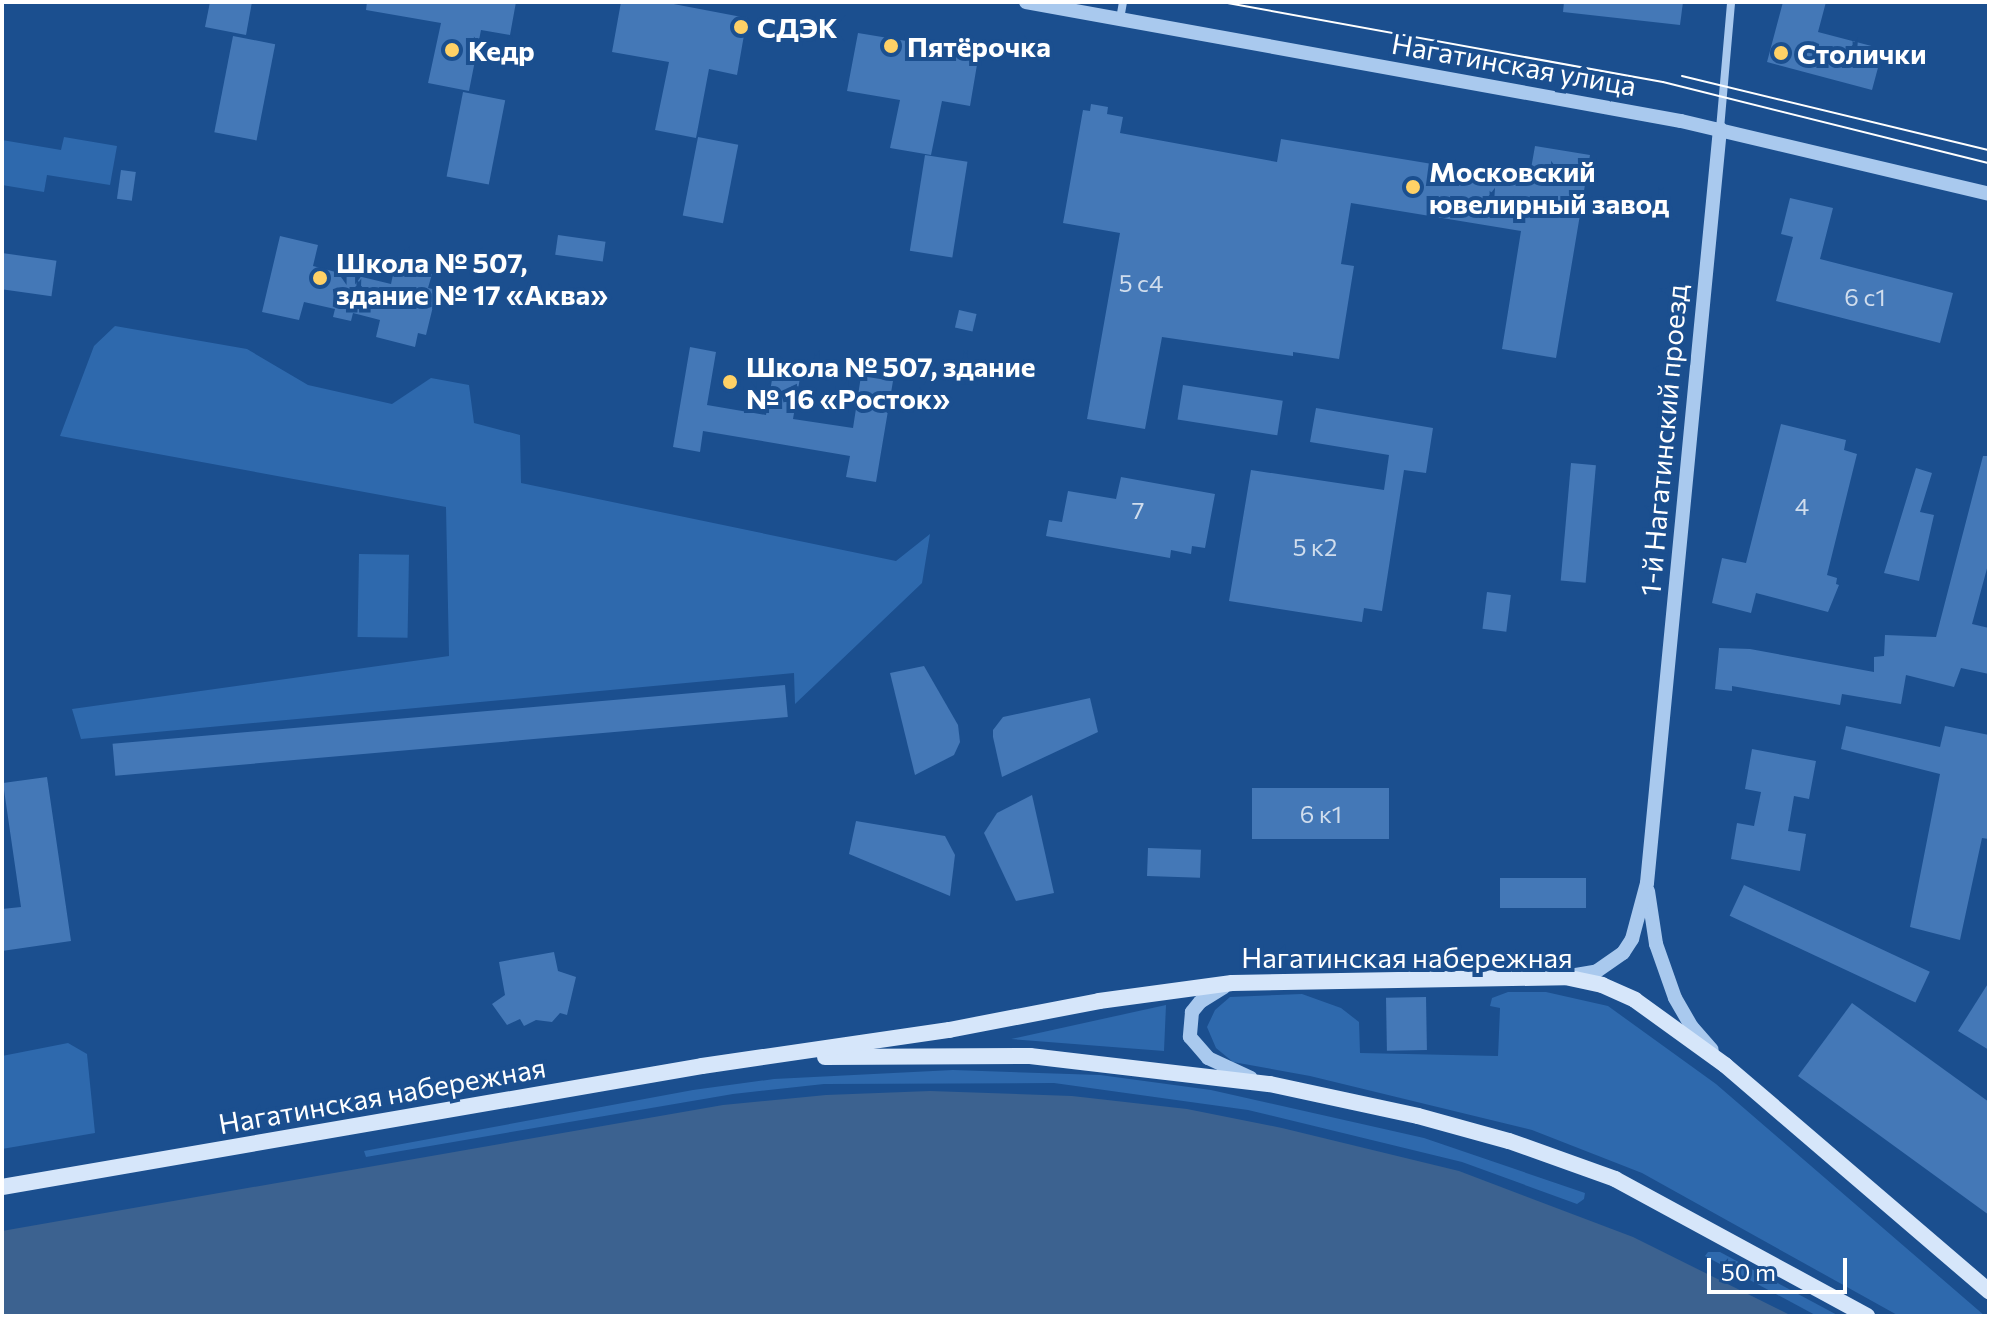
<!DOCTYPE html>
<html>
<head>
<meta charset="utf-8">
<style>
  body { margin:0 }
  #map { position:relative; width:1991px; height:1318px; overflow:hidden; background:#1b4f8f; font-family:Commissioner,sans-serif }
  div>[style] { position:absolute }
  .green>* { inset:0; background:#2e69ad; transform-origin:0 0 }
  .water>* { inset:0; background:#3c6290 }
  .building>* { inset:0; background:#4478b7; transform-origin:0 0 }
  .minor>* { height:8px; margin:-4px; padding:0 4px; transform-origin:4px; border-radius:4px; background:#a9c9ee }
  .tertiary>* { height:14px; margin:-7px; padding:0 7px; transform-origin:7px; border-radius:7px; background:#a9c9ee }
  .secondary>* { height:16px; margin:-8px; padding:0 8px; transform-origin:8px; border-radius:8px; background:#d6e6fa }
  .tram>* { height:2px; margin:-1px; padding:0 1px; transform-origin:1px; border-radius:1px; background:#fff }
  .dots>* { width:22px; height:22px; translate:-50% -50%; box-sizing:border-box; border:4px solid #1b4f8f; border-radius:50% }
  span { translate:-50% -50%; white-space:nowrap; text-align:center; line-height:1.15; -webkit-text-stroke:8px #1b4f8f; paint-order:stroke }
  .number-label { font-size:24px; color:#d0dded }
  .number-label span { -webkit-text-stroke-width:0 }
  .poi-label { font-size:28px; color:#fff; font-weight:700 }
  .left { translate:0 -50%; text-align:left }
  .street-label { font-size:28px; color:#fff }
  .frame { position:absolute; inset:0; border:4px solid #fff; pointer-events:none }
  .scale { position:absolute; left:1707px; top:1258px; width:140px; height:36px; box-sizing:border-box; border:4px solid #fff; border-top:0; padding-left:10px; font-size:24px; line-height:28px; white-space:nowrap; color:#fff; -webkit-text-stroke:6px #1b4f8f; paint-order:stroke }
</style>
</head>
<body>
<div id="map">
  <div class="green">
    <div style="clip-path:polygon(64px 137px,117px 146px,110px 185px,47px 175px,44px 192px,2px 185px,2px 140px,61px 150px)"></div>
    <div style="clip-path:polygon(115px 326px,247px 349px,308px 385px,392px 404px,431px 378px,469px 385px,474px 423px,520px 435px,521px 483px,896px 561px,930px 534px,922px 583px,795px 704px,794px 673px,81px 739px,72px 709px,449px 656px,446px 507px,60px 436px,94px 346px)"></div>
    <div style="left:359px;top:554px;width:50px;height:83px;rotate:1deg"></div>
    <div style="clip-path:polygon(1508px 992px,1546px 992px,1608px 1006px,1716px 1084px,1985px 1316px,1899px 1316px,1642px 1173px,1532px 1130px,1310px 1076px,1233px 1062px,1216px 1048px,1207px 1027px,1215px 1010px,1230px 997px,1302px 994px,1341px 1008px,1359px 1022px,1360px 1053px,1498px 1056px,1500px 1008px,1490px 1006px,1492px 998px)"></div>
    <div style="clip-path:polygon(1166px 1005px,1164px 1051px,1011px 1039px)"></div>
    <div style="clip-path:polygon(68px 1043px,87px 1054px,95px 1133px,2px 1149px,2px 1056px)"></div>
    <div style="clip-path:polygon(953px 1070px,1100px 1075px,1211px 1090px,1424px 1138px,1585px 1193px,1584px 1199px,1577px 1204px,1462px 1162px,1248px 1110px,1054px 1083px,824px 1084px,733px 1094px,366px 1157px,364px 1151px,693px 1090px,774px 1079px)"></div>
    <div style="clip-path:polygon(1708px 1252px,1720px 1252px,1839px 1316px,1817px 1316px,1705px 1256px)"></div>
  </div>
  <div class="water">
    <div style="clip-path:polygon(930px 1091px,1072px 1096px,1187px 1109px,1282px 1128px,1459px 1171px,1633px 1237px,1792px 1316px,2px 1316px,2px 1231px,723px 1105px,826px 1095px)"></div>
  </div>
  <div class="building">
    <div style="clip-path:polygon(210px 2px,252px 2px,246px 35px,205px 27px)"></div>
    <div style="clip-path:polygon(367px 2px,516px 2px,510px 35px,481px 30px,469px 91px,428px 83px,441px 23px,366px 10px)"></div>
    <div style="clip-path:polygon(621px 2px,663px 2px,747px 18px,737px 75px,709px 69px,696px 138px,655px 130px,669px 62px,612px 52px)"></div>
    <div style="clip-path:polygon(1564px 2px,1683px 2px,1680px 25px,1563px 12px)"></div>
    <div style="clip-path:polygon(1783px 2px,1826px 2px,1818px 32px,1883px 49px,1872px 90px,1767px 62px)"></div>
    <div style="clip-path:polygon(858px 33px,979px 53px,970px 106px,942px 101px,931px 155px,890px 148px,900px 100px,847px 91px)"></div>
    <div style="left:233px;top:36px;width:43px;height:98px;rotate:11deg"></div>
    <div style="left:463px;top:92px;width:43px;height:86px;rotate:11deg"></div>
    <div style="clip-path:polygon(1091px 104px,1108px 107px,1107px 114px,1123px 117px,1120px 133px,1277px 162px,1281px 139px,1529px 180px,1535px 146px,1590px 155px,1556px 358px,1502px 349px,1521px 231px,1351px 203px,1341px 264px,1354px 266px,1339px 359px,1293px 352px,1293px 356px,1162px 337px,1145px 429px,1087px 419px,1120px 233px,1063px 223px,1083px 110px,1090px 111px)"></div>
    <div style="left:698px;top:137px;width:41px;height:80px;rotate:11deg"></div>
    <div style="left:925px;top:155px;width:43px;height:97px;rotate:9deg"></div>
    <div style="left:121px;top:170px;width:15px;height:29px;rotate:8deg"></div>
    <div style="clip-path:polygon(1790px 198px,1833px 208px,1820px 259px,1953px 293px,1940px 343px,1776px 301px,1793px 237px,1781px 234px)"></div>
    <div style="left:558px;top:235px;width:48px;height:20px;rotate:8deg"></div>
    <div style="clip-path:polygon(280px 236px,318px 245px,313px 266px,343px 274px,344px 267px,364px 272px,362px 277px,391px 284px,395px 265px,432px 274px,428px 288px,437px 290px,426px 335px,418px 333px,415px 347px,376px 337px,380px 320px,353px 313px,351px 321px,333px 317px,335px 309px,304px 302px,299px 320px,262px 312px)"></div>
    <div style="left:2px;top:253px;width:55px;height:36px;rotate:8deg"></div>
    <div style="left:959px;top:310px;width:18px;height:18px;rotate:13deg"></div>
    <div style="clip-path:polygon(690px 347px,716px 352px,707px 405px,766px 415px,775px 362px,802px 366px,793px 419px,853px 428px,861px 376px,893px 381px,876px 482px,846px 477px,850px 456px,703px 431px,700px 452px,673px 447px)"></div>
    <div style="left:1183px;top:385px;width:101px;height:35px;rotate:9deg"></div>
    <div style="clip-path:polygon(1316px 408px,1433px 428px,1426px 473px,1404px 470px,1382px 611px,1364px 608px,1362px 622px,1229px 601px,1251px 470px,1384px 490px,1389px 455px,1310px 442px)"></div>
    <div style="clip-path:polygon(1781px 424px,1846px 440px,1844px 450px,1857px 454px,1827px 575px,1837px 578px,1836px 584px,1839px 585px,1828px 612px,1756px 593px,1751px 613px,1712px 603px,1722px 558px,1746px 563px)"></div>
    <div style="clip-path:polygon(1983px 456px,1989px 456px,1989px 561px,1972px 624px,1989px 628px,1989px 674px,1961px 668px,1954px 687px,1906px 675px,1901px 704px,1842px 694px,1840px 705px,1732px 686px,1732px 691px,1715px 689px,1719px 648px,1750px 649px,1874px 672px,1874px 657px,1884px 656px,1885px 635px,1936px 637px)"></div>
    <div style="left:1571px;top:463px;width:25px;height:118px;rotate:5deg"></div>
    <div style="clip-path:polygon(1916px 468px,1932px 473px,1920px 512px,1934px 515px,1919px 581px,1884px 573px)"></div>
    <div style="clip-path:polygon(1121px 477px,1215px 494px,1205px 548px,1192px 546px,1191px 554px,1171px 550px,1170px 558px,1046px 536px,1049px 520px,1062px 522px,1068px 491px,1116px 499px)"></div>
    <div style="left:1487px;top:592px;width:24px;height:37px;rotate:7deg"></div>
    <div style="clip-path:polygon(924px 666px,958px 725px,960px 742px,954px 755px,915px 775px,890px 673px)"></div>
    <div style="left:785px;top:685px;width:32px;height:675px;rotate:85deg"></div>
    <div style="clip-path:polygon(1090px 698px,1098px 732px,1002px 777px,993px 737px,993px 730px,1003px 717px)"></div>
    <div style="clip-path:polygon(1846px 726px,1940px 747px,1945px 726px,1989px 735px,1989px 839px,1982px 838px,1960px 940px,1910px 927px,1940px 774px,1841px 749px)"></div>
    <div style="clip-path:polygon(1752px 749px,1816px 761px,1809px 799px,1794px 796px,1788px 831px,1806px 834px,1800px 871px,1731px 859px,1737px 823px,1754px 826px,1761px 792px,1745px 789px)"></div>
    <div style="clip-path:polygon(47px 777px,71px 941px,2px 951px,2px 909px,21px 907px,3px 783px)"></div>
    <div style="left:1252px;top:788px;width:137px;height:51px"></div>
    <div style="clip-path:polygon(1032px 795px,1054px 893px,1016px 901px,984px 833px,997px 813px)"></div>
    <div style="clip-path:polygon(856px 821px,945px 836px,955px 855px,950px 896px,849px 854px)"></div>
    <div style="left:1148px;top:848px;width:53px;height:28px;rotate:2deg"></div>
    <div style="left:1500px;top:878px;width:86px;height:30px"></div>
    <div style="left:1744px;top:885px;width:205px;height:34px;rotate:25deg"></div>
    <div style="clip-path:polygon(554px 952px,558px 971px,576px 977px,567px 1015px,560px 1013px,552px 1022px,536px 1020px,524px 1026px,520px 1019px,507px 1025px,492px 1004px,505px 995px,499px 962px)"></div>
    <div style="clip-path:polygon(1989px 982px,1989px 1050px,1958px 1031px)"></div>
    <div style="left:1426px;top:997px;width:53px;height:40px;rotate:89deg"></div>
    <div style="clip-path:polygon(1852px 1003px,1989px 1102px,1989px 1215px,1798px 1076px)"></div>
  </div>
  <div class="minor">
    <div style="left:1120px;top:19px;width:17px;rotate:-80deg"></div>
    <div style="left:1720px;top:129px;width:127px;rotate:-85deg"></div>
  </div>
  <div class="tertiary">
    <div style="left:1026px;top:2px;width:666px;rotate:10.3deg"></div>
    <div style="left:1681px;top:121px;width:317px;rotate:13.3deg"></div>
    <div style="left:1648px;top:891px;width:54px;rotate:81.4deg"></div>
    <div style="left:1656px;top:944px;width:57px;rotate:70.6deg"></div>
    <div style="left:1675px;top:998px;width:34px;rotate:60deg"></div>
    <div style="left:1692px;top:1027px;width:30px;rotate:49deg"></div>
    <div style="left:1570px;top:976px;width:27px;rotate:-10deg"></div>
    <div style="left:1597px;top:971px;width:32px;rotate:-35deg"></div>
    <div style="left:1623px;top:953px;width:17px;rotate:-57deg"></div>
    <div style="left:1632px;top:939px;width:58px;rotate:-75deg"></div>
    <div style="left:1647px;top:883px;width:758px;rotate:-84.47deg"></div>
    <div style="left:1224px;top:987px;width:28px;rotate:148deg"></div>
    <div style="left:1200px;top:1002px;width:13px;rotate:129deg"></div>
    <div style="left:1192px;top:1012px;width:25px;rotate:95deg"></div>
    <div style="left:1190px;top:1037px;width:28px;rotate:49deg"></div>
    <div style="left:1208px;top:1058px;width:47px;rotate:24.9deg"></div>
  </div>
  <div class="secondary">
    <div style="left:825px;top:1057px;width:205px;rotate:-0.3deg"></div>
    <div style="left:1030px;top:1056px;width:242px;rotate:6.7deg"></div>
    <div style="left:1270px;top:1084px;width:151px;rotate:12.2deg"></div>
    <div style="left:1418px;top:1116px;width:94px;rotate:15.4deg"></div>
    <div style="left:1509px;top:1141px;width:113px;rotate:19.7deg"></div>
    <div style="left:1615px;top:1179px;width:287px;rotate:28.5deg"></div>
    <div style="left:2px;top:1187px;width:710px;rotate:-9.81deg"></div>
    <div style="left:702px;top:1066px;width:250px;rotate:-8.3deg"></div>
    <div style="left:949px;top:1030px;width:153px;rotate:-10.9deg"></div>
    <div style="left:1099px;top:1001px;width:134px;rotate:-7.7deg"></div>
    <div style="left:1232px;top:983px;width:333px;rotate:-1deg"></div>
    <div style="left:1565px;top:977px;width:38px;rotate:12deg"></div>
    <div style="left:1602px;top:985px;width:36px;rotate:24deg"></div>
    <div style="left:1635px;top:1000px;width:111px;rotate:35.8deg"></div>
    <div style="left:1725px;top:1065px;width:348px;rotate:40.6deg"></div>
  </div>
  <div class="tram">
    <div style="left:1222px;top:2px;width:448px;rotate:10.3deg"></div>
    <div style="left:1663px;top:82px;width:336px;rotate:14deg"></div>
    <div style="left:1682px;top:76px;width:316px;rotate:13.6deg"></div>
  </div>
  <div class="dots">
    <div style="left:741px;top:27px;background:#ffd166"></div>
    <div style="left:891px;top:46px;background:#ffd166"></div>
    <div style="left:452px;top:50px;background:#ffd166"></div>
    <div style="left:1781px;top:53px;background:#ffd166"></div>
    <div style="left:1413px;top:187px;background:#ffd166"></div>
    <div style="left:320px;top:278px;background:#ffd166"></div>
    <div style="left:730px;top:382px;background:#ffd166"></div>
  </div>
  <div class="number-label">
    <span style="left:1141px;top:283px">5 с4</span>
    <span style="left:1865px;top:297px">6 с1</span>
    <span style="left:1802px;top:506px">4</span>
    <span style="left:1138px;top:510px">7</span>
    <span style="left:1315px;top:547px">5 к2</span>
    <span style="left:1321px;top:814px">6 к1</span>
  </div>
  <div class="poi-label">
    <span class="left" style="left:757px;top:27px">СДЭК</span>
    <span class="left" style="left:907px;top:46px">Пятёрочка</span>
    <span class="left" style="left:468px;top:50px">Кедр</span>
    <span class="left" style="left:1797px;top:53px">Столички</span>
    <span class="left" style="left:1429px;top:187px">Московский<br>ювелирный завод</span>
    <span class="left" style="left:336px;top:278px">Школа № 507,<br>здание № 17 «Аква»</span>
    <span class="left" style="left:746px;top:382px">Школа № 507, здание<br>№ 16 «Росток»</span>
  </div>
  <div class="street-label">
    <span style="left:1514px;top:64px;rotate:10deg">Нагатинская улица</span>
    <span style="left:1663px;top:440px;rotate:-85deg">1-й Нагатинский проезд</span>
    <span style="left:1407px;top:957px">Нагатинская набережная</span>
    <span style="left:382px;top:1095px;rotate:-10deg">Нагатинская набережная</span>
  </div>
  <div class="frame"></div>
  <div class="scale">50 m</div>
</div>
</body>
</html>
